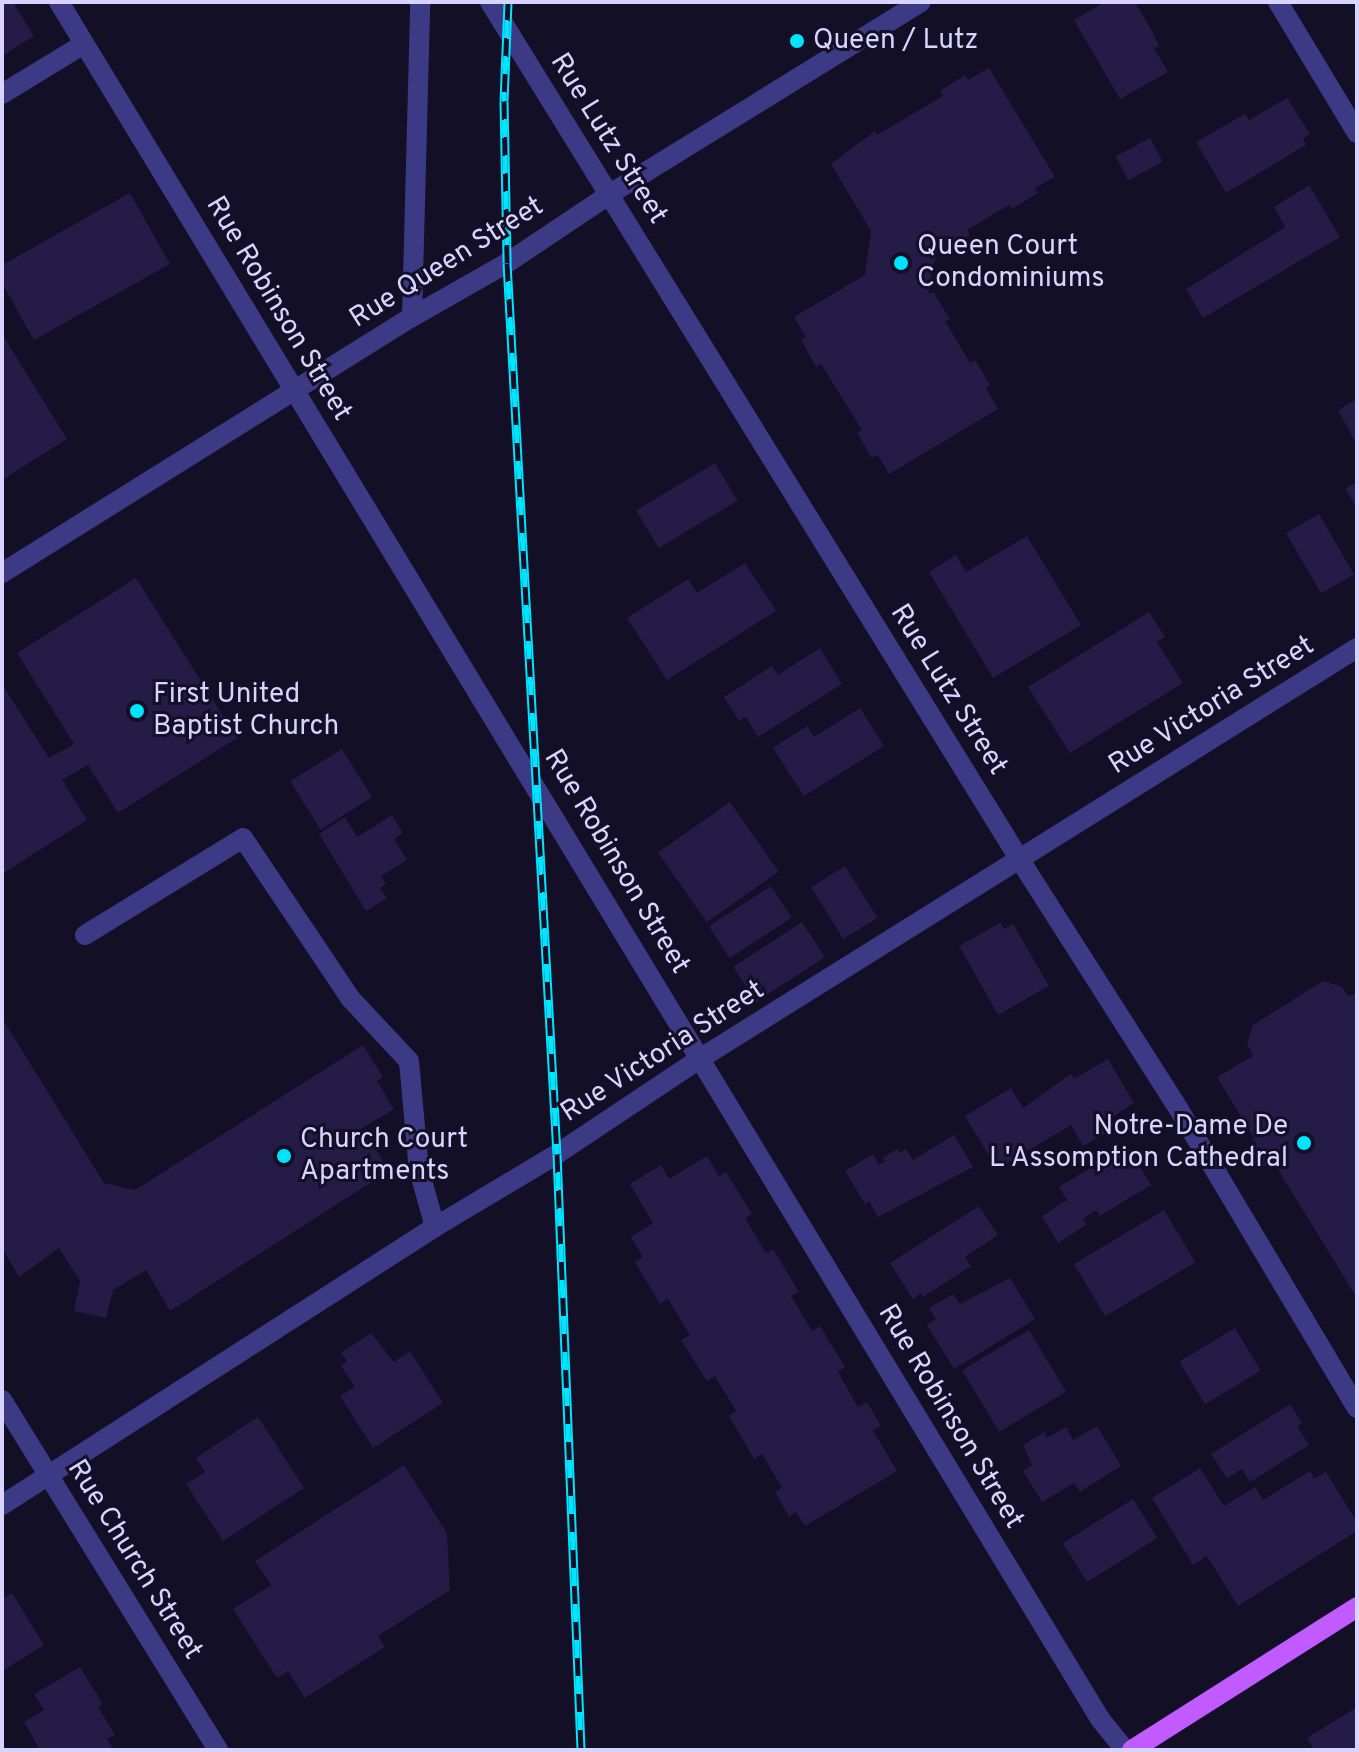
<!DOCTYPE html>
<html>
<head>
<meta charset="utf-8">
<style>
  body { margin:0 }
  #map { position:relative; width:1359px; height:1752px; overflow:hidden; background:#130f26; font-family:Overpass,sans-serif }
  div>[style] { position:absolute }
  .building>* { inset:0; background:#241b47; transform-origin:0 0 }
  .minor>* { height:20px; margin:-10px; padding:0 10px; transform-origin:10px; border-radius:10px; background:#3d3a85 }
  .major>* { height:20px; margin:-10px; padding:0 10px; transform-origin:10px; border-radius:10px; background:#c25bff }
  .rail>* { height:9px; margin-top:-4.5px; transform-origin:0; background:repeating-linear-gradient(90deg,#130f26 0 18px,#00e5ff 0 36px); box-sizing:border-box; border-block:2px solid #00e5ff }
  .dots>* { width:22px; height:22px; translate:-50% -50%; box-sizing:border-box; border:4px solid #130f26; border-radius:50% }
  span { translate:-50% -50%; white-space:nowrap; text-align:center; line-height:1.15; -webkit-text-stroke:6px #130f26; paint-order:stroke }
  .poi-label { font-size:28px; color:#d9d4ff }
  .left { translate:0 -50%; text-align:left }
  .right { translate:-100% -50%; text-align:right }
  .street-label { font-size:28px; color:#d9d4ff }
  .frame { position:absolute; inset:0; border:4px solid #d9d4ff; pointer-events:none }
</style>
</head>
<body>
<div id="map">
  <div class="building">
    <div style="clip-path:polygon(2px 2px,13px 2px,34px 36px,2px 56px)"></div>
    <div style="clip-path:polygon(1105px 2px,1135px 2px,1153px 33px,1159px 46px,1154px 48px,1168px 72px,1120px 99px,1074px 20px)"></div>
    <div style="clip-path:polygon(989px 68px,1055px 177px,1035px 188px,1038px 193px,1012px 209px,1009px 205px,967px 230px,970px 235px,945px 251px,942px 245px,938px 247px,928px 293px,934px 293px,950px 319px,945px 321px,970px 363px,975px 360px,990px 385px,986px 388px,998px 409px,889px 474px,878px 455px,872px 458px,857px 433px,862px 430px,821px 364px,816px 367px,801px 340px,806px 337px,794px 317px,865px 275px,871px 231px,831px 164px,875px 131px,877px 135px,943px 96px,940px 91px,965px 75px,968px 80px)"></div>
    <div style="clip-path:polygon(1287px 98px,1310px 134px,1303px 139px,1306px 145px,1226px 193px,1196px 142px,1245px 114px,1249px 120px)"></div>
    <div style="left:1150px;top:138px;width:27px;height:39px;rotate:62deg"></div>
    <div style="clip-path:polygon(1309px 185px,1340px 237px,1203px 318px,1186px 289px,1285px 227px,1274px 207px)"></div>
    <div style="clip-path:polygon(130px 193px,170px 264px,34px 340px,2px 283px,2px 265px)"></div>
    <div style="clip-path:polygon(2px 334px,67px 439px,2px 480px)"></div>
    <div style="clip-path:polygon(1357px 399px,1357px 438px,1354px 440px,1338px 410px)"></div>
    <div style="left:715px;top:463px;width:44px;height:92px;rotate:59deg"></div>
    <div style="clip-path:polygon(1357px 482px,1357px 508px,1345px 489px)"></div>
    <div style="left:1319px;top:514px;width:70px;height:38px;rotate:60deg"></div>
    <div style="clip-path:polygon(1027px 536px,1081px 625px,993px 678px,929px 572px,956px 555px,966px 572px)"></div>
    <div style="clip-path:polygon(745px 563px,776px 611px,667px 680px,627px 618px,688px 579px,697px 593px)"></div>
    <div style="clip-path:polygon(136px 578px,237px 738px,118px 813px,88px 765px,62px 780px,87px 820px,2px 874px,2px 684px,49px 758px,74px 744px,17px 653px)"></div>
    <div style="clip-path:polygon(1149px 612px,1165px 637px,1157px 642px,1183px 683px,1070px 753px,1028px 687px)"></div>
    <div style="clip-path:polygon(820px 648px,842px 684px,758px 737px,746px 717px,739px 721px,724px 697px,772px 666px,778px 675px)"></div>
    <div style="clip-path:polygon(860px 708px,884px 746px,804px 796px,773px 748px,807px 726px,814px 737px)"></div>
    <div style="left:342px;top:749px;width:57px;height:61px;rotate:58deg"></div>
    <div style="left:730px;top:802px;width:85px;height:88px;rotate:55deg"></div>
    <div style="clip-path:polygon(392px 815px,403px 833px,394px 839px,407px 860px,381px 876px,386px 884px,380px 888px,387px 898px,366px 911px,319px 834px,345px 817px,357px 837px)"></div>
    <div style="left:845px;top:866px;width:61px;height:40px;rotate:58deg"></div>
    <div style="left:771px;top:886px;width:38px;height:74px;rotate:57deg"></div>
    <div style="left:802px;top:922px;width:42px;height:82px;rotate:57deg"></div>
    <div style="clip-path:polygon(1000px 923px,1004px 929px,1013px 924px,1049px 986px,998px 1015px,959px 946px)"></div>
    <div style="clip-path:polygon(1323px 981px,1342px 987px,1349px 997px,1357px 992px,1357px 1298px,1274px 1163px,1261px 1167px,1250px 1147px,1254px 1138px,1217px 1077px,1253px 1056px,1247px 1043px,1253px 1025px)"></div>
    <div style="clip-path:polygon(2px 1018px,104px 1183px,135px 1190px,363px 1045px,383px 1077px,377px 1081px,394px 1109px,359px 1130px,365px 1141px,369px 1139px,389px 1171px,170px 1311px,146px 1270px,113px 1290px,106px 1318px,74px 1311px,80px 1281px,59px 1248px,19px 1277px,2px 1248px)"></div>
    <div style="clip-path:polygon(1108px 1059px,1134px 1103px,1105px 1122px,1110px 1131px,1083px 1146px,1071px 1125px,997px 1169px,965px 1116px,1011px 1088px,1023px 1108px,1071px 1074px,1074px 1079px)"></div>
    <div style="clip-path:polygon(954px 1135px,973px 1167px,878px 1217px,869px 1201px,865px 1204px,845px 1171px,873px 1154px,879px 1165px,885px 1161px,883px 1158px,897px 1149px,900px 1153px,906px 1149px,913px 1160px)"></div>
    <div style="clip-path:polygon(1127px 1145px,1151px 1185px,1100px 1216px,1096px 1210px,1083px 1219px,1086px 1225px,1058px 1243px,1042px 1216px,1067px 1200px,1059px 1187px)"></div>
    <div style="clip-path:polygon(707px 1156px,719px 1176px,726px 1172px,752px 1214px,745px 1218px,766px 1253px,773px 1249px,799px 1292px,791px 1296px,812px 1331px,820px 1326px,845px 1367px,838px 1372px,858px 1407px,867px 1402px,881px 1426px,873px 1430px,897px 1471px,805px 1526px,796px 1512px,789px 1517px,775px 1492px,782px 1488px,762px 1454px,754px 1459px,729px 1416px,736px 1411px,715px 1376px,707px 1381px,681px 1340px,690px 1335px,668px 1299px,660px 1304px,635px 1262px,643px 1257px,631px 1237px,653px 1223px,630px 1184px,661px 1165px,669px 1179px)"></div>
    <div style="clip-path:polygon(979px 1206px,998px 1235px,965px 1257px,971px 1266px,923px 1297px,921px 1293px,913px 1299px,890px 1263px)"></div>
    <div style="left:1164px;top:1210px;width:61px;height:105px;rotate:59deg"></div>
    <div style="clip-path:polygon(1010px 1278px,1035px 1319px,954px 1369px,927px 1325px,936px 1319px,929px 1308px,953px 1294px,960px 1304px)"></div>
    <div style="left:1235px;top:1328px;width:50px;height:65px;rotate:59deg"></div>
    <div style="left:1029px;top:1330px;width:72px;height:78px;rotate:59deg"></div>
    <div style="clip-path:polygon(371px 1333px,394px 1362px,410px 1351px,443px 1403px,373px 1448px,340px 1396px,355px 1387px,341px 1366px,347px 1361px,341px 1353px)"></div>
    <div style="clip-path:polygon(1290px 1404px,1302px 1423px,1297px 1426px,1309px 1445px,1250px 1482px,1242px 1469px,1227px 1478px,1211px 1454px)"></div>
    <div style="clip-path:polygon(258px 1417px,304px 1488px,223px 1541px,186px 1484px,205px 1472px,196px 1458px)"></div>
    <div style="clip-path:polygon(1097px 1426px,1121px 1466px,1080px 1492px,1074px 1483px,1042px 1502px,1023px 1471px,1032px 1465px,1023px 1445px,1044px 1432px,1047px 1438px,1066px 1427px,1073px 1440px)"></div>
    <div style="clip-path:polygon(404px 1465px,447px 1533px,450px 1590px,378px 1636px,385px 1647px,305px 1698px,288px 1671px,277px 1678px,233px 1609px,271px 1585px,255px 1561px)"></div>
    <div style="clip-path:polygon(1200px 1468px,1224px 1506px,1255px 1487px,1263px 1500px,1310px 1471px,1314px 1479px,1326px 1472px,1357px 1522px,1357px 1531px,1238px 1606px,1207px 1556px,1193px 1565px,1152px 1498px)"></div>
    <div style="left:1133px;top:1499px;width:46px;height:83px;rotate:58deg"></div>
    <div style="clip-path:polygon(12px 1593px,44px 1645px,2px 1671px,2px 1599px)"></div>
    <div style="clip-path:polygon(80px 1667px,103px 1704px,98px 1707px,115px 1735px,107px 1739px,114px 1750px,40px 1750px,24px 1722px,44px 1710px,34px 1694px)"></div>
    <div style="clip-path:polygon(1357px 1707px,1357px 1750px,1314px 1750px,1307px 1738px)"></div>
  </div>
  <div class="minor">
    <div style="left:59px;top:2px;width:2008px;rotate:58.77deg"></div>
    <div style="left:1100px;top:1719px;width:40px;rotate:51deg"></div>
    <div style="left:490px;top:2px;width:1008px;rotate:58.3deg"></div>
    <div style="left:1020px;top:860px;width:288px;rotate:57.5deg"></div>
    <div style="left:1175px;top:1103px;width:355px;rotate:59.2deg"></div>
    <div style="left:1278px;top:2px;width:153px;rotate:58.9deg"></div>
    <div style="left:2px;top:94px;width:96px;rotate:-31.4deg"></div>
    <div style="left:412px;top:317px;width:315px;rotate:-88.5deg"></div>
    <div style="left:2px;top:573px;width:483px;rotate:-32deg"></div>
    <div style="left:412px;top:317px;width:109px;rotate:-29.6deg"></div>
    <div style="left:507px;top:263px;width:124px;rotate:-33.8deg"></div>
    <div style="left:610px;top:194px;width:365px;rotate:-31.7deg"></div>
    <div style="left:85px;top:935px;width:185px;rotate:-31.5deg"></div>
    <div style="left:243px;top:838px;width:192px;rotate:56.2deg"></div>
    <div style="left:350px;top:998px;width:86px;rotate:46.9deg"></div>
    <div style="left:409px;top:1061px;width:109px;rotate:84.8deg"></div>
    <div style="left:419px;top:1170px;width:59px;rotate:74.3deg"></div>
    <div style="left:2px;top:1400px;width:411px;rotate:58.3deg"></div>
    <div style="left:2px;top:1505px;width:515px;rotate:-32.7deg"></div>
    <div style="left:435px;top:1227px;width:142px;rotate:-30.9deg"></div>
    <div style="left:557px;top:1154px;width:173px;rotate:-33.7deg"></div>
    <div style="left:701px;top:1058px;width:774px;rotate:-32.01deg"></div>
  </div>
  <div class="major">
    <div style="left:1132px;top:1750px;width:267px;rotate:-32.4deg"></div>
  </div>
  <div class="rail">
    <div style="left:508px;top:2px;width:99px;rotate:92.3deg"></div>
    <div style="left:504px;top:101px;width:162px;rotate:88.9deg"></div>
    <div style="left:507px;top:263px;width:892px;rotate:86.79deg"></div>
    <div style="left:557px;top:1154px;width:596px;rotate:87.69deg"></div>
  </div>
  <div class="dots">
    <div style="left:797px;top:41px;background:#00e5ff"></div>
    <div style="left:901px;top:263px;background:#00e5ff"></div>
    <div style="left:137px;top:711px;background:#00e5ff"></div>
    <div style="left:1304px;top:1143px;background:#00e5ff"></div>
    <div style="left:284px;top:1156px;background:#00e5ff"></div>
  </div>
  <div class="poi-label">
    <span class="left" style="left:813px;top:41px">Queen / Lutz</span>
    <span class="left" style="left:917px;top:263px">Queen Court<br>Condominiums</span>
    <span class="left" style="left:153px;top:711px">First United<br>Baptist Church</span>
    <span class="right" style="left:1288px;top:1143px">Notre-Dame De<br>L'Assomption Cathedral</span>
    <span class="left" style="left:300px;top:1156px">Church Court<br>Apartments</span>
  </div>
  <div class="street-label">
    <span style="left:608px;top:139px;rotate:58deg">Rue Lutz Street</span>
    <span style="left:447px;top:263px;rotate:-32deg">Rue Queen Street</span>
    <span style="left:278px;top:309px;rotate:59deg">Rue Robinson Street</span>
    <span style="left:948px;top:690px;rotate:58deg">Rue Lutz Street</span>
    <span style="left:1212px;top:706px;rotate:-32deg">Rue Victoria Street</span>
    <span style="left:616px;top:862px;rotate:59deg">Rue Robinson Street</span>
    <span style="left:663px;top:1052px;rotate:-33deg">Rue Victoria Street</span>
    <span style="left:950px;top:1417px;rotate:59deg">Rue Robinson Street</span>
    <span style="left:134px;top:1560px;rotate:58deg">Rue Church Street</span>
  </div>
  <div class="frame"></div>
</div>
</body>
</html>
